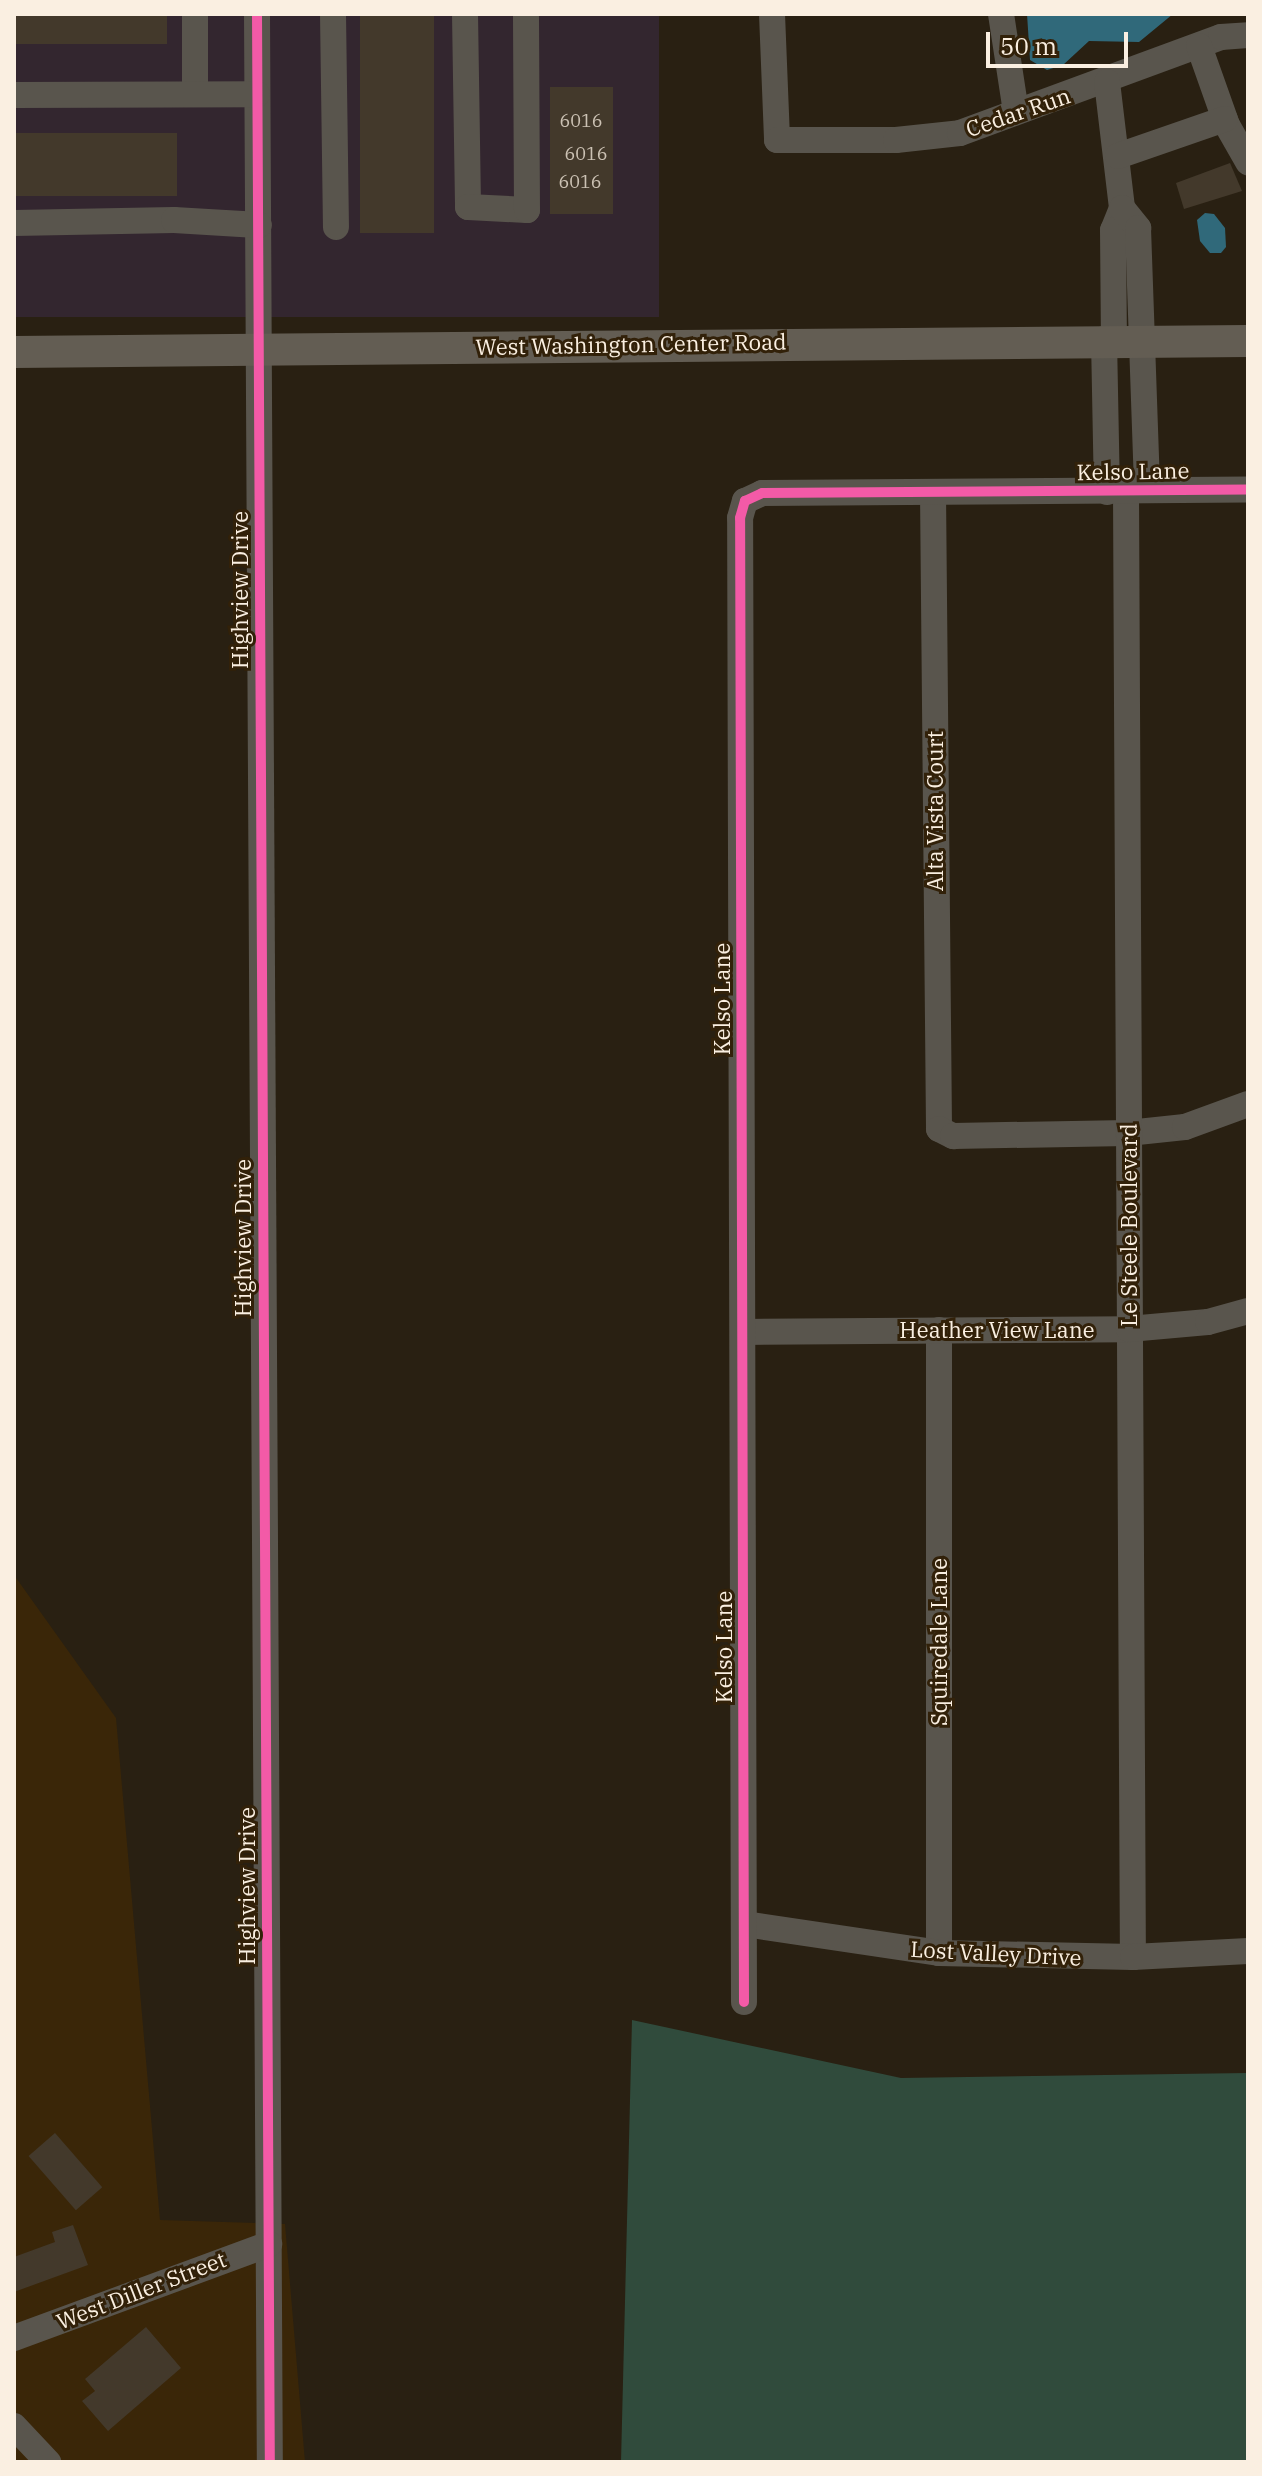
<!DOCTYPE html>
<html>
<head>
<meta charset="utf-8">
<style>
  body { margin:0 }
  #map { position:relative; width:1262px; height:2476px; overflow:hidden; background:#292012; font-family:"IBM Plex Serif",serif }
  div>[style] { position:absolute }
  .built>* { inset:0; background:#3a2608 }
  .industrial>* { inset:0; background:#33262f; transform-origin:0 0 }
  .green>* { inset:0; background:#304b3c }
  .water>* { inset:0; background:#30697a }
  .building>* { inset:0; background:#43392b; transform-origin:0 0 }
  .minor>* { height:26px; margin:-13px; padding:0 13px; transform-origin:13px; border-radius:13px; background:#59554d }
  .major>* { height:32px; margin:-16px; padding:0 16px; transform-origin:16px; border-radius:16px; background:#635d53 }
  .cycleway>* { height:10px; margin:-5px; padding:0 5px; transform-origin:5px; border-radius:5px; background:#f35aa7 }
  span { translate:-50% -50%; white-space:nowrap; text-align:center; line-height:1.15; -webkit-text-stroke:6px #322109; paint-order:stroke }
  .number-label { font-size:18px; color:#ccc2b4 }
  .number-label span { -webkit-text-stroke-width:0 }
  .street-label { font-size:22px; color:#faefe1 }
  .frame { position:absolute; inset:0; border:16px solid #faefe1; pointer-events:none }
  .scale { position:absolute; left:986px; top:32px; width:142px; height:36px; box-sizing:border-box; border:4px solid #faefe1; border-top:0; padding-left:10px; font-size:24px; line-height:28px; white-space:nowrap; color:#faefe1; -webkit-text-stroke:6px #322109; paint-order:stroke }
</style>
</head>
<body>
<div id="map">
  <div class="built">
    <div style="clip-path:polygon(14px 1575px,116px 1718px,160px 2220px,285px 2224px,305px 2462px,14px 2462px)"></div>
  </div>
  <div class="industrial">
    <div style="left:14px;top:14px;width:645px;height:303px"></div>
  </div>
  <div class="green">
    <div style="clip-path:polygon(632px 2020px,901px 2078px,1248px 2073px,1248px 2462px,621px 2462px)"></div>
  </div>
  <div class="water">
    <div style="clip-path:polygon(1027px 14px,1173px 14px,1139px 42px,1089px 41px,1063px 65px,1047px 70px,1030px 60px)"></div>
    <div style="clip-path:polygon(1205px 213px,1214px 214px,1225px 228px,1226px 247px,1221px 253px,1210px 253px,1200px 241px,1197px 220px)"></div>
  </div>
  <div class="building">
    <div style="left:14px;top:14px;width:153px;height:30px"></div>
    <div style="left:360px;top:14px;width:74px;height:219px"></div>
    <div style="left:613px;top:87px;width:127px;height:63px;rotate:90deg"></div>
    <div style="left:14px;top:133px;width:163px;height:63px"></div>
    <div style="clip-path:polygon(1230px 163px,1242px 191px,1184px 209px,1176px 183px)"></div>
    <div style="left:55px;top:2133px;width:72px;height:35px;rotate:49deg"></div>
    <div style="clip-path:polygon(73px 2225px,88px 2265px,14px 2292px,14px 2257px,55px 2242px,52px 2232px)"></div>
    <div style="clip-path:polygon(146px 2327px,181px 2368px,108px 2431px,82px 2401px,95px 2391px,85px 2379px)"></div>
  </div>
  <div class="minor">
    <div style="left:195px;top:14px;width:80px;rotate:90deg"></div>
    <div style="left:257px;top:14px;width:2448px;rotate:89.7deg"></div>
    <div style="left:333px;top:14px;width:213px;rotate:89.2deg"></div>
    <div style="left:465px;top:14px;width:193px;rotate:89.1deg"></div>
    <div style="left:468px;top:207px;width:59px;rotate:2.9deg"></div>
    <div style="left:527px;top:210px;width:196px;rotate:-90.3deg"></div>
    <div style="left:772px;top:14px;width:126px;rotate:87.7deg"></div>
    <div style="left:777px;top:140px;width:119px"></div>
    <div style="left:896px;top:140px;width:64px;rotate:-6.2deg"></div>
    <div style="left:960px;top:133px;width:278px;rotate:-20.2deg"></div>
    <div style="left:1221px;top:37px;width:27px;rotate:-4deg"></div>
    <div style="left:1001px;top:14px;width:99px;rotate:81.3deg"></div>
    <div style="left:1199px;top:46px;width:84px;rotate:70.5deg"></div>
    <div style="left:1227px;top:125px;width:43px;rotate:60.4deg"></div>
    <div style="left:1107px;top:82px;width:127px;rotate:83.2deg"></div>
    <div style="left:1122px;top:208px;width:24px;rotate:112deg"></div>
    <div style="left:1113px;top:230px;width:109px;rotate:89.5deg"></div>
    <div style="left:14px;top:95px;width:243px;rotate:-0.2deg"></div>
    <div style="left:1118px;top:156px;width:113px;rotate:-19.1deg"></div>
    <div style="left:1122px;top:208px;width:26px;rotate:51deg"></div>
    <div style="left:1138px;top:228px;width:262px;rotate:88deg"></div>
    <div style="left:14px;top:223px;width:160px;rotate:-1.1deg"></div>
    <div style="left:174px;top:220px;width:85px;rotate:3.4deg"></div>
    <div style="left:1104px;top:339px;width:153px;rotate:88.9deg"></div>
    <div style="left:933px;top:492px;width:637px;rotate:89.46deg"></div>
    <div style="left:939px;top:1129px;width:16px;rotate:27deg"></div>
    <div style="left:953px;top:1136px;width:175px;rotate:-1deg"></div>
    <div style="left:1128px;top:1133px;width:57px;rotate:-6deg"></div>
    <div style="left:1185px;top:1127px;width:67px;rotate:-20.1deg"></div>
    <div style="left:1126px;top:492px;width:1465px;rotate:89.73deg"></div>
    <div style="left:939px;top:1330px;width:623px;rotate:90deg"></div>
    <div style="left:744px;top:1332px;width:385px;rotate:-0.4deg"></div>
    <div style="left:1129px;top:1329px;width:79px;rotate:-5.1deg"></div>
    <div style="left:1208px;top:1322px;width:41px;rotate:-15.4deg"></div>
    <div style="left:745px;top:1924px;width:196px;rotate:8.5deg"></div>
    <div style="left:939px;top:1953px;width:194px;rotate:1.2deg"></div>
    <div style="left:1133px;top:1957px;width:115px;rotate:-3deg"></div>
    <div style="left:744px;top:2002px;width:1484px;rotate:-90.15deg"></div>
    <div style="left:740px;top:518px;width:18px;rotate:-74deg"></div>
    <div style="left:745px;top:501px;width:19px;rotate:-25deg"></div>
    <div style="left:762px;top:493px;width:486px;rotate:-0.4deg"></div>
    <div style="left:14px;top:2338px;width:272px;rotate:-20.2deg"></div>
    <div style="left:14px;top:2426px;width:50px;rotate:46.6deg"></div>
  </div>
  <div class="major">
    <div style="left:14px;top:352px;width:1234px;rotate:-0.51deg"></div>
  </div>
  <div class="cycleway">
    <div style="left:257px;top:14px;width:2448px;rotate:89.7deg"></div>
    <div style="left:744px;top:2002px;width:1484px;rotate:-90.15deg"></div>
    <div style="left:740px;top:518px;width:18px;rotate:-74deg"></div>
    <div style="left:745px;top:501px;width:19px;rotate:-25deg"></div>
    <div style="left:762px;top:493px;width:486px;rotate:-0.4deg"></div>
  </div>
  <div class="number-label">
    <span style="left:581px;top:121px">6016</span>
    <span style="left:586px;top:154px">6016</span>
    <span style="left:580px;top:182px">6016</span>
  </div>
  <div class="street-label">
    <span style="left:1018px;top:112px;rotate:-19deg">Cedar Run</span>
    <span style="left:631px;top:344px;rotate:-1deg">West Washington Center Road</span>
    <span style="left:1133px;top:471px;rotate:-1deg">Kelso Lane</span>
    <span style="left:240px;top:590px;rotate:-90deg">Highview Drive</span>
    <span style="left:935px;top:811px;rotate:-90deg">Alta Vista Court</span>
    <span style="left:722px;top:999px;rotate:-90deg">Kelso Lane</span>
    <span style="left:1129px;top:1225px;rotate:-90deg">Le Steele Boulevard</span>
    <span style="left:243px;top:1238px;rotate:-90deg">Highview Drive</span>
    <span style="left:997px;top:1330px">Heather View Lane</span>
    <span style="left:939px;top:1642px;rotate:-90deg">Squiredale Lane</span>
    <span style="left:724px;top:1647px;rotate:-90deg">Kelso Lane</span>
    <span style="left:247px;top:1886px;rotate:-90deg">Highview Drive</span>
    <span style="left:996px;top:1953px;rotate:3deg">Lost Valley Drive</span>
    <span style="left:141px;top:2290px;rotate:-21deg">West Diller Street</span>
  </div>
  <div class="frame"></div>
  <div class="scale">50 m</div>
</div>
</body>
</html>
